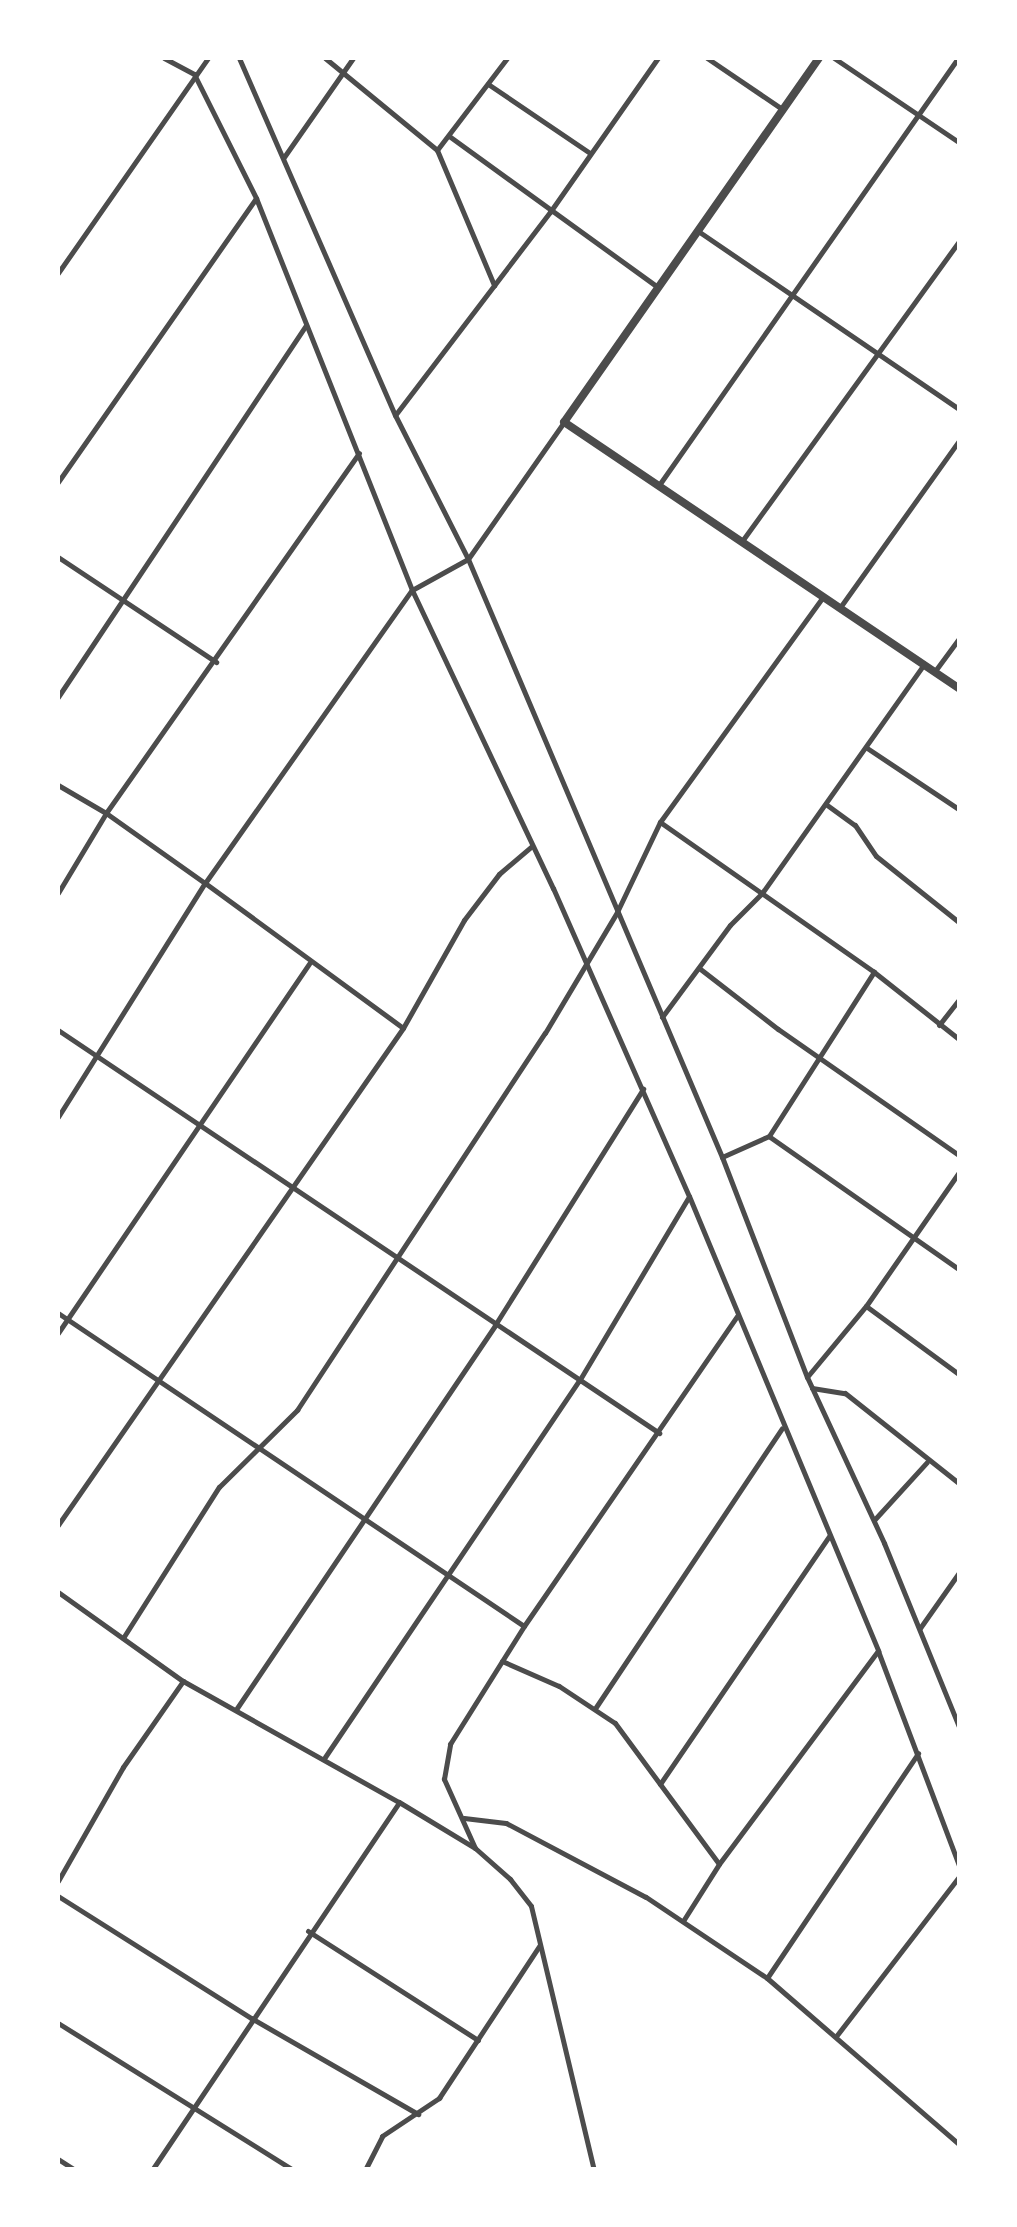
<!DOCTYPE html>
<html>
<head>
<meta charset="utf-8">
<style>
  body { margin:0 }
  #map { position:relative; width:1017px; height:2227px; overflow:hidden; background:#fff; font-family:"Noto Sans",sans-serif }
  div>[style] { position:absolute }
  .minor>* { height:5px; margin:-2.5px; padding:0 2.5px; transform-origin:2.5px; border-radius:2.5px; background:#4c4c4c }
  .tertiary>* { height:8px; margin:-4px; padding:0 4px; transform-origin:4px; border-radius:4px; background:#4c4c4c }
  span { translate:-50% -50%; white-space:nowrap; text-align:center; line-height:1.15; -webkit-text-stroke:10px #fff; paint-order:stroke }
  .frame { position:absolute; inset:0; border:60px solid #fff; pointer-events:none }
</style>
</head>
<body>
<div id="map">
  <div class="minor">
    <div style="left:164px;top:58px;width:34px;rotate:28deg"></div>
    <div style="left:194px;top:74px;width:139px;rotate:63.4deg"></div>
    <div style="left:256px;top:198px;width:422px;rotate:68.3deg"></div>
    <div style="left:412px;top:590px;width:330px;rotate:64.7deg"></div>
    <div style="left:553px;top:888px;width:337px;rotate:66.2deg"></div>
    <div style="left:689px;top:1196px;width:493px;rotate:67.4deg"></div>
    <div style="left:878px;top:1651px;width:232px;rotate:69.3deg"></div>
    <div style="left:239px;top:58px;width:390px;rotate:66.4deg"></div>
    <div style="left:395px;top:415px;width:161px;rotate:63.1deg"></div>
    <div style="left:468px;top:559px;width:650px;rotate:66.99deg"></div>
    <div style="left:722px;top:1157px;width:236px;rotate:68.9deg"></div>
    <div style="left:807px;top:1377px;width:183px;rotate:65.1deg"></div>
    <div style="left:884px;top:1543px;width:201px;rotate:67.8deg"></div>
    <div style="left:325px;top:58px;width:145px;rotate:39.4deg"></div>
    <div style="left:437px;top:150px;width:147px;rotate:67.1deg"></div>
    <div style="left:707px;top:58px;width:91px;rotate:34.2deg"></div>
    <div style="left:834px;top:58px;width:152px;rotate:34deg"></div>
    <div style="left:488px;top:84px;width:123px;rotate:34.1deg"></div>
    <div style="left:449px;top:136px;width:256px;rotate:35.9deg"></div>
    <div style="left:437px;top:150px;width:116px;rotate:-52.7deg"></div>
    <div style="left:284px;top:157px;width:121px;rotate:-55.1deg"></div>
    <div style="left:698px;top:231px;width:317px;rotate:34.3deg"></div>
    <div style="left:58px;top:273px;width:262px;rotate:-55.1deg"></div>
    <div style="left:396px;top:414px;width:254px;rotate:-52.7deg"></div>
    <div style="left:550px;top:212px;width:188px;rotate:-55deg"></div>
    <div style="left:58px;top:482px;width:346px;rotate:-55.1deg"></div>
    <div style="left:659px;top:485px;width:521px;rotate:-55deg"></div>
    <div style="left:742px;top:541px;width:372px;rotate:-54.1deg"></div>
    <div style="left:58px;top:557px;width:190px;rotate:33.6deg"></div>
    <div style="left:841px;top:606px;width:205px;rotate:-54.5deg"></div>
    <div style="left:935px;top:671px;width:42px;rotate:-53.7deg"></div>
    <div style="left:58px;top:697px;width:447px;rotate:-56.3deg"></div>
    <div style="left:867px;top:748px;width:112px;rotate:33.7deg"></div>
    <div style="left:58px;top:785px;width:56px;rotate:30.3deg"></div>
    <div style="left:106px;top:813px;width:121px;rotate:35.3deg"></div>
    <div style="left:205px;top:883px;width:245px;rotate:36.2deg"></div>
    <div style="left:827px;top:805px;width:34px;rotate:36deg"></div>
    <div style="left:855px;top:825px;width:37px;rotate:56deg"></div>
    <div style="left:876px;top:856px;width:107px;rotate:38.6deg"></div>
    <div style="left:660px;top:822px;width:261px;rotate:35deg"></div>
    <div style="left:874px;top:972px;width:110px;rotate:38.3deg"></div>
    <div style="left:58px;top:893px;width:93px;rotate:-59deg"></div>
    <div style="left:106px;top:813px;width:440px;rotate:-54.9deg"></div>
    <div style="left:699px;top:968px;width:100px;rotate:37.7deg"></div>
    <div style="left:778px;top:1029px;width:222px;rotate:34.9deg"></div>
    <div style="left:662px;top:1017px;width:114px;rotate:-53.5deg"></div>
    <div style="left:730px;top:925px;width:45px;rotate:-45deg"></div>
    <div style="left:762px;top:893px;width:281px;rotate:-54.7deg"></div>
    <div style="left:939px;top:1025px;width:34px;rotate:-52deg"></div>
    <div style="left:58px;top:1030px;width:724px;rotate:33.84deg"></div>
    <div style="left:58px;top:1117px;width:276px;rotate:-57.9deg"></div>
    <div style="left:205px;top:883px;width:359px;rotate:-54.8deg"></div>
    <div style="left:412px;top:590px;width:64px;rotate:-29deg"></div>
    <div style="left:468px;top:559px;width:167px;rotate:-55deg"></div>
    <div style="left:770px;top:1137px;width:232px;rotate:35deg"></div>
    <div style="left:722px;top:1157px;width:51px;rotate:-24.1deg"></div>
    <div style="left:769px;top:1136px;width:195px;rotate:-57.4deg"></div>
    <div style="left:866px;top:1306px;width:117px;rotate:36.3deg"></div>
    <div style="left:58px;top:1313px;width:561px;rotate:33.89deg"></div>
    <div style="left:58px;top:1333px;width:447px;rotate:-55.8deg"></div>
    <div style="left:807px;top:1377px;width:92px;rotate:-50.3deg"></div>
    <div style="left:866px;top:1306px;width:165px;rotate:-55.2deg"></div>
    <div style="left:812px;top:1388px;width:33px;rotate:9deg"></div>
    <div style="left:845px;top:1393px;width:147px;rotate:38.4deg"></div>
    <div style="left:875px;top:1519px;width:77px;rotate:-47.6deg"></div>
    <div style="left:58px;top:1525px;width:605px;rotate:-55.23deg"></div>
    <div style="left:403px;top:1028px;width:124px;rotate:-60.5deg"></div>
    <div style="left:464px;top:920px;width:58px;rotate:-52.7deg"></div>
    <div style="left:499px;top:874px;width:43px;rotate:-40.3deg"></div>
    <div style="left:58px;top:1592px;width:153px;rotate:35.5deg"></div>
    <div style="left:183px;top:1681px;width:248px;rotate:29.3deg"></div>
    <div style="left:399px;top:1802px;width:89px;rotate:31.2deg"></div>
    <div style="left:475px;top:1848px;width:47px;rotate:41.5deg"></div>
    <div style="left:510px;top:1879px;width:34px;rotate:52deg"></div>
    <div style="left:531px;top:1906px;width:271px;rotate:76.6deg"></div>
    <div style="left:920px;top:1628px;width:70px;rotate:-54.9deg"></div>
    <div style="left:123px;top:1638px;width:179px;rotate:-57.6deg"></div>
    <div style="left:219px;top:1487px;width:110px;rotate:-44.6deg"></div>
    <div style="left:297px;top:1410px;width:451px;rotate:-56.7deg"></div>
    <div style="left:545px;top:1033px;width:141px;rotate:-59.2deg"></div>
    <div style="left:617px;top:912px;width:100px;rotate:-64.5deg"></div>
    <div style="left:660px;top:822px;width:278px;rotate:-54.1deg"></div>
    <div style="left:502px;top:1661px;width:62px;rotate:23.7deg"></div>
    <div style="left:559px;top:1686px;width:67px;rotate:33.5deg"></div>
    <div style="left:615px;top:1723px;width:175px;rotate:53.6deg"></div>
    <div style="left:719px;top:1864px;width:266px;rotate:-53.3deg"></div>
    <div style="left:596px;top:1707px;width:335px;rotate:-56.3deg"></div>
    <div style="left:237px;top:1708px;width:462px;rotate:-56deg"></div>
    <div style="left:495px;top:1325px;width:279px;rotate:-57.9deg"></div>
    <div style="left:325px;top:1757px;width:454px;rotate:-56deg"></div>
    <div style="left:579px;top:1381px;width:213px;rotate:-59.2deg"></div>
    <div style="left:660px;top:1784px;width:300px;rotate:-55.7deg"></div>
    <div style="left:464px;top:1818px;width:42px;rotate:6.8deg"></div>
    <div style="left:506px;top:1823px;width:158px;rotate:27.9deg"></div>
    <div style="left:646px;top:1897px;width:146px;rotate:33.8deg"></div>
    <div style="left:767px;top:1978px;width:255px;rotate:40.9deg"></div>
    <div style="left:475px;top:1848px;width:76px;rotate:-114.2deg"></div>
    <div style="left:444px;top:1779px;width:36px;rotate:-80deg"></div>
    <div style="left:450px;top:1744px;width:139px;rotate:-57.9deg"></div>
    <div style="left:524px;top:1626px;width:376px;rotate:-55.5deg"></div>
    <div style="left:58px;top:1881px;width:131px;rotate:-60.3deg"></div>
    <div style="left:123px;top:1767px;width:105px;rotate:-55.1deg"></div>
    <div style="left:58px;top:1896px;width:228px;rotate:32.3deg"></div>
    <div style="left:251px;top:2018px;width:193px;rotate:29.9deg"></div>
    <div style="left:683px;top:1921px;width:67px;rotate:-57.7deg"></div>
    <div style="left:308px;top:1931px;width:202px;rotate:32.7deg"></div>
    <div style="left:767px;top:1978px;width:271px;rotate:-56.1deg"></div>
    <div style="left:58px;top:2023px;width:277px;rotate:32deg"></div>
    <div style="left:837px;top:2035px;width:202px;rotate:-52.4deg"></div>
    <div style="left:58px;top:2159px;width:20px;rotate:33deg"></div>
    <div style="left:152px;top:2170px;width:443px;rotate:-56.1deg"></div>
    <div style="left:365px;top:2170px;width:38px;rotate:-63deg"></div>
    <div style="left:382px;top:2136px;width:69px;rotate:-33.7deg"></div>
    <div style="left:439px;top:2098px;width:183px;rotate:-56.6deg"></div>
  </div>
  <div class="tertiary">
    <div style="left:819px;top:58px;width:444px;rotate:125deg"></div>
    <div style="left:564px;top:422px;width:478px;rotate:34deg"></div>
  </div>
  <div class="frame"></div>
</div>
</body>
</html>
